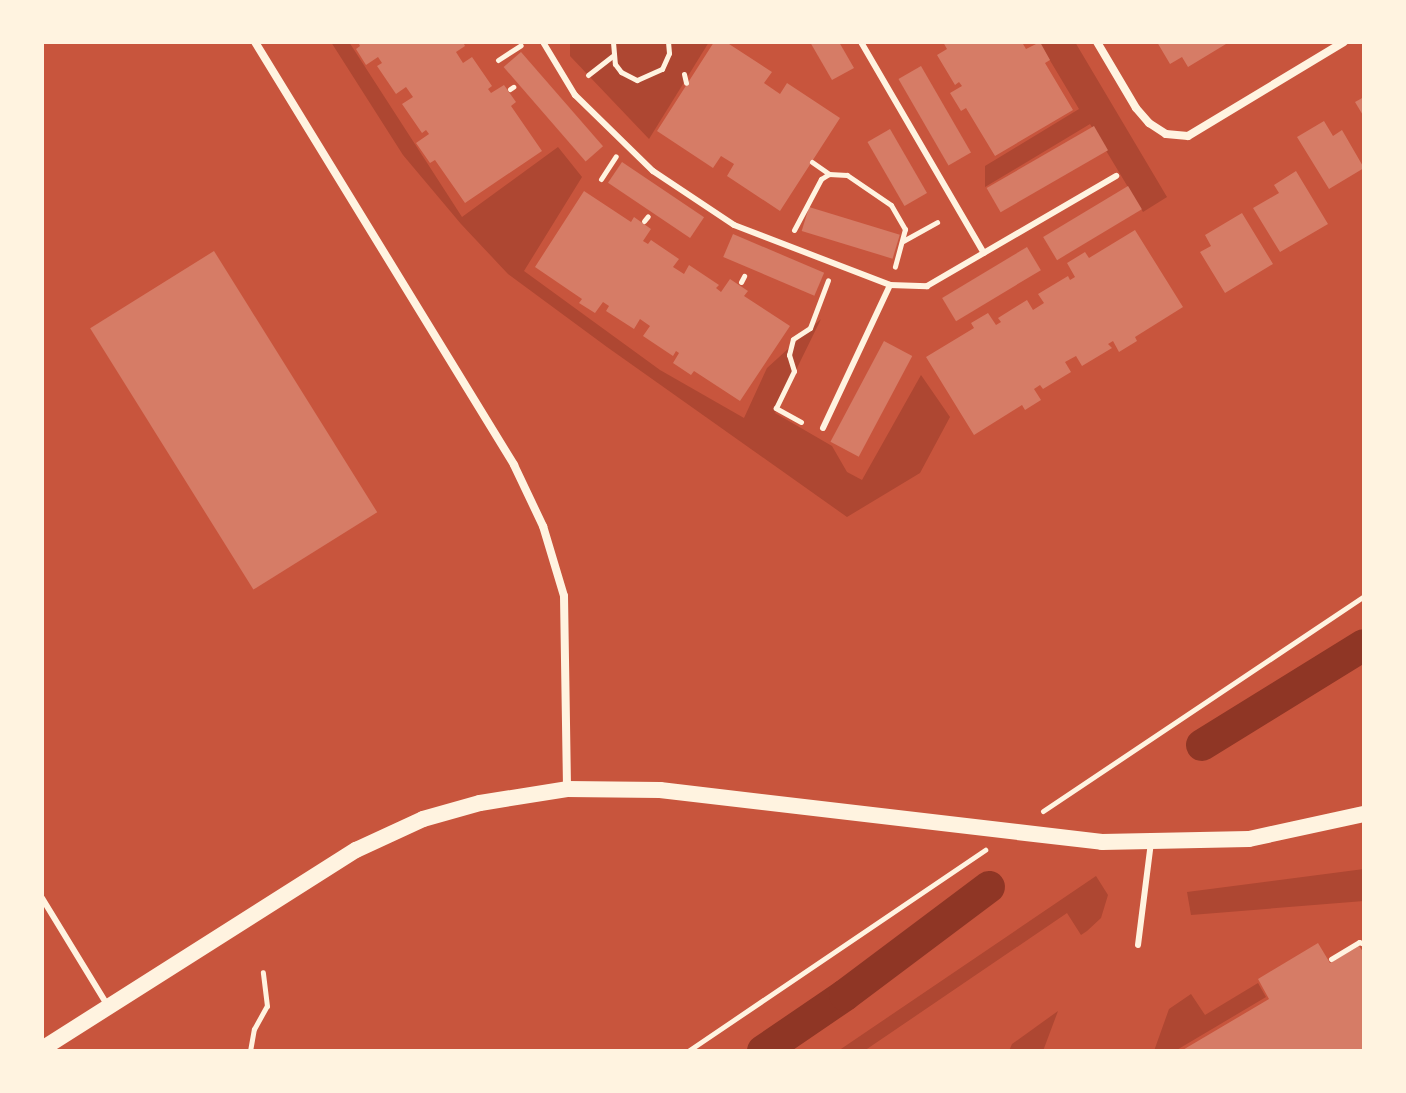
<!DOCTYPE html>
<html>
<head>
<meta charset="utf-8">
<style>
  body { margin:0 }
  #map { position:relative; width:1406px; height:1093px; overflow:hidden; background:#c8553d; font-family:Figtree,sans-serif }
  div>[style] { position:absolute }
  .green>* { inset:0; background:#ae4732 }
  .canal>* { height:32px; margin:-16px; padding:0 16px; transform-origin:16px; border-radius:16px; background:#8f3625 }
  .building>* { inset:0; background:#d67c66; transform-origin:0 0 }
  .path>* { height:5px; margin:-2.5px; padding:0 2.5px; transform-origin:2.5px; border-radius:2.5px; background:#fff3e0 }
  .service>* { height:6px; margin:-3px; padding:0 3px; transform-origin:3px; border-radius:3px; background:#fff3e0 }
  .minor>* { height:8px; margin:-4px; padding:0 4px; transform-origin:4px; border-radius:4px; background:#fff3e0 }
  .secondary>* { height:16px; margin:-8px; padding:0 8px; transform-origin:8px; border-radius:8px; background:#fff3e0 }
  span { translate:-50% -50%; white-space:nowrap; text-align:center; line-height:1.15; -webkit-text-stroke:8px #fff3e0; paint-order:stroke }
  .frame { position:absolute; inset:0; border:44px solid #fff3e0; pointer-events:none }
</style>
</head>
<body>
<div id="map">
  <div class="green">
    <div style="clip-path:polygon(331px 42px,349px 42px,462px 217px,558px 147px,582px 177px,524px 271px,660px 370px,744px 418px,767px 368px,821px 319px,775px 413px,832px 446px,847px 472px,862px 480px,921px 375px,950px 417px,920px 473px,847px 517px,607px 347px,508px 274px,461px 224px,403px 155px)"></div>
    <div style="clip-path:polygon(570px 42px,709px 42px,649px 139px,570px 56px)"></div>
    <div style="clip-path:polygon(1039px 42px,1075px 42px,1167px 197px,1143px 212px,1090px 124px,985px 187px,985px 166px,1079px 109px)"></div>
    <div style="clip-path:polygon(1364px 869px,1364px 901px,1191px 915px,1187px 892px)"></div>
    <div style="clip-path:polygon(1096px 876px,1108px 895px,1101px 918px,1087px 931px,1081px 935px,1067px 913px,864px 1051px,838px 1051px)"></div>
    <div style="clip-path:polygon(1258px 983px,1266px 997px,1175px 1051px,1154px 1051px,1169px 1009px,1191px 994px,1205px 1015px)"></div>
    <div style="clip-path:polygon(1058px 1011px,1043px 1051px,1009px 1051px,1012px 1044px)"></div>
  </div>
  <div class="canal">
    <div style="left:1202px;top:745px;width:190px;rotate:-31.7deg"></div>
    <div style="left:763px;top:1051px;width:99px;rotate:-34.3deg"></div>
    <div style="left:845px;top:995px;width:180px;rotate:-36.9deg"></div>
  </div>
  <div class="building">
    <div style="clip-path:polygon(358px 42px,463px 42px,465px 46px,456px 52px,463px 63px,472px 57px,492px 86px,488px 89px,491px 93px,504px 85px,516px 102px,511px 106px,542px 151px,465px 203px,435px 160px,430px 163px,416px 143px,429px 134px,426px 130px,422px 133px,402px 104px,413px 97px,406px 87px,396px 94px,377px 66px,382px 63px,378px 57px,366px 65px,356px 49px,360px 46px)"></div>
    <div style="clip-path:polygon(714px 42px,726px 42px,772px 72px,764px 83px,780px 94px,787px 83px,840px 118px,780px 211px,727px 176px,734px 164px,721px 156px,713px 168px,657px 131px)"></div>
    <div style="clip-path:polygon(810px 42px,839px 42px,854px 68px,832px 80px)"></div>
    <div style="clip-path:polygon(943px 42px,1027px 42px,1023px 44px,1026px 49px,1040px 42px,1050px 60px,1045px 63px,1073px 110px,995px 156px,966px 108px,961px 111px,950px 93px,962px 86px,959px 82px,955px 85px,937px 55px,947px 49px)"></div>
    <div style="clip-path:polygon(1157px 42px,1224px 42px,1226px 44px,1188px 67px,1182px 57px,1170px 64px)"></div>
    <div style="left:521px;top:52px;width:125px;height:23px;rotate:49deg"></div>
    <div style="left:921px;top:66px;width:100px;height:26px;rotate:60deg"></div>
    <div style="clip-path:polygon(1364px 97px,1364px 117px,1355px 102px)"></div>
    <div style="clip-path:polygon(1324px 121px,1333px 136px,1342px 130px,1364px 168px,1329px 189px,1297px 137px)"></div>
    <div style="left:1094px;top:126px;width:28px;height:124px;rotate:60deg"></div>
    <div style="left:890px;top:129px;width:74px;height:26px;rotate:60deg"></div>
    <div style="left:622px;top:162px;width:99px;height:25px;rotate:34deg"></div>
    <div style="clip-path:polygon(1296px 171px,1328px 224px,1280px 252px,1253px 208px,1279px 193px,1274px 185px)"></div>
    <div style="left:1128px;top:186px;width:27px;height:99px;rotate:59deg"></div>
    <div style="clip-path:polygon(584px 191px,631px 222px,634px 217px,651px 229px,643px 241px,648px 244px,651px 240px,679px 259px,673px 267px,684px 274px,689px 265px,719px 285px,716px 288px,721px 292px,730px 279px,748px 291px,744px 296px,790px 326px,740px 401px,694px 371px,691px 375px,673px 363px,679px 353px,676px 351px,673px 356px,643px 336px,650px 326px,640px 319px,634px 329px,606px 311px,609px 306px,603px 302px,595px 313px,579px 303px,582px 299px,535px 267px)"></div>
    <div style="left:809px;top:207px;width:95px;height:25px;rotate:17deg"></div>
    <div style="clip-path:polygon(1242px 213px,1273px 264px,1225px 293px,1200px 252px,1211px 246px,1205px 235px)"></div>
    <div style="clip-path:polygon(1135px 230px,1183px 307px,1135px 337px,1137px 341px,1119px 352px,1113px 341px,1108px 344px,1112px 348px,1082px 366px,1076px 356px,1065px 362px,1071px 372px,1043px 389px,1040px 385px,1034px 389px,1041px 400px,1025px 410px,1022px 405px,974px 435px,926px 357px,974px 328px,971px 323px,988px 313px,996px 325px,1001px 322px,998px 318px,1027px 300px,1033px 310px,1044px 303px,1038px 294px,1068px 276px,1070px 280px,1075px 277px,1067px 263px,1085px 252px,1089px 258px)"></div>
    <div style="left:733px;top:234px;width:99px;height:25px;rotate:23deg"></div>
    <div style="left:1027px;top:247px;width:27px;height:99px;rotate:59deg"></div>
    <div style="left:214px;top:251px;width:308px;height:146px;rotate:58deg"></div>
    <div style="left:884px;top:341px;width:32px;height:114px;rotate:28deg"></div>
    <div style="clip-path:polygon(1318px 943px,1330px 963px,1359px 946px,1364px 953px,1364px 1051px,1181px 1051px,1269px 999px,1258px 979px)"></div>
  </div>
  <div class="path">
    <div style="left:613px;top:42px;width:22px;rotate:85deg"></div>
    <div style="left:615px;top:64px;width:10px;rotate:53deg"></div>
    <div style="left:621px;top:72px;width:18px;rotate:27deg"></div>
    <div style="left:637px;top:80px;width:27px;rotate:-24deg"></div>
    <div style="left:662px;top:69px;width:17px;rotate:-66deg"></div>
    <div style="left:669px;top:53px;width:11px;rotate:-95deg"></div>
    <div style="left:498px;top:60px;width:27px;rotate:-33deg"></div>
    <div style="left:684px;top:74px;width:9px;rotate:77deg"></div>
    <div style="left:588px;top:75px;width:31px;rotate:-38deg"></div>
    <div style="left:510px;top:89px;width:4px;rotate:-34deg"></div>
    <div style="left:812px;top:162px;width:21px;rotate:35deg"></div>
    <div style="left:601px;top:179px;width:27px;rotate:-57deg"></div>
    <div style="left:644px;top:221px;width:6px;rotate:-51deg"></div>
    <div style="left:794px;top:230px;width:58px;rotate:-62.1deg"></div>
    <div style="left:821px;top:179px;width:9px;rotate:-32deg"></div>
    <div style="left:829px;top:174px;width:18px;rotate:3deg"></div>
    <div style="left:847px;top:175px;width:53px;rotate:34.3deg"></div>
    <div style="left:891px;top:205px;width:28px;rotate:60deg"></div>
    <div style="left:905px;top:229px;width:39px;rotate:105deg"></div>
    <div style="left:903px;top:241px;width:39px;rotate:-29deg"></div>
    <div style="left:741px;top:282px;width:7px;rotate:-63deg"></div>
    <div style="left:801px;top:422px;width:29px;rotate:-151deg"></div>
    <div style="left:776px;top:408px;width:41px;rotate:-64.1deg"></div>
    <div style="left:794px;top:371px;width:17px;rotate:-107deg"></div>
    <div style="left:789px;top:355px;width:16px;rotate:-76deg"></div>
    <div style="left:793px;top:339px;width:20px;rotate:-33deg"></div>
    <div style="left:810px;top:328px;width:51px;rotate:-69.4deg"></div>
    <div style="left:1043px;top:811px;width:386px;rotate:-33.8deg"></div>
    <div style="left:1331px;top:959px;width:33px;rotate:-31deg"></div>
    <div style="left:1359px;top:942px;width:5px;rotate:22deg"></div>
    <div style="left:250px;top:1051px;width:22px;rotate:-80deg"></div>
    <div style="left:254px;top:1029px;width:26px;rotate:-61deg"></div>
    <div style="left:267px;top:1006px;width:34px;rotate:-97deg"></div>
    <div style="left:688px;top:1051px;width:359px;rotate:-34.1deg"></div>
  </div>
  <div class="service">
    <div style="left:543px;top:42px;width:62px;rotate:58.9deg"></div>
    <div style="left:575px;top:95px;width:109px;rotate:44.3deg"></div>
    <div style="left:653px;top:171px;width:97px;rotate:33.7deg"></div>
    <div style="left:734px;top:225px;width:167px;rotate:21deg"></div>
    <div style="left:890px;top:285px;width:37px;rotate:2deg"></div>
    <div style="left:927px;top:286px;width:219px;rotate:-30.2deg"></div>
    <div style="left:861px;top:42px;width:244px;rotate:59.8deg"></div>
    <div style="left:823px;top:428px;width:158px;rotate:-64.9deg"></div>
    <div style="left:42px;top:898px;width:127px;rotate:58.6deg"></div>
    <div style="left:1138px;top:945px;width:104px;rotate:-82.8deg"></div>
  </div>
  <div class="minor">
    <div style="left:255px;top:42px;width:496px;rotate:58.5deg"></div>
    <div style="left:514px;top:465px;width:68px;rotate:64.6deg"></div>
    <div style="left:543px;top:526px;width:73px;rotate:73.3deg"></div>
    <div style="left:564px;top:596px;width:193px;rotate:89.1deg"></div>
    <div style="left:1097px;top:42px;width:77px;rotate:59.4deg"></div>
    <div style="left:1136px;top:108px;width:20px;rotate:49deg"></div>
    <div style="left:1149px;top:123px;width:20px;rotate:33deg"></div>
    <div style="left:1166px;top:134px;width:22px;rotate:5deg"></div>
    <div style="left:1188px;top:136px;width:182px;rotate:-31.1deg"></div>
  </div>
  <div class="secondary">
    <div style="left:42px;top:1049px;width:372px;rotate:-32.4deg"></div>
    <div style="left:356px;top:850px;width:74px;rotate:-24.8deg"></div>
    <div style="left:423px;top:819px;width:59px;rotate:-15.7deg"></div>
    <div style="left:480px;top:803px;width:88px;rotate:-9.1deg"></div>
    <div style="left:567px;top:789px;width:93px;rotate:0.6deg"></div>
    <div style="left:660px;top:790px;width:445px;rotate:6.7deg"></div>
    <div style="left:1102px;top:842px;width:147px;rotate:-1.2deg"></div>
    <div style="left:1249px;top:839px;width:118px;rotate:-12.3deg"></div>
  </div>
  <div class="frame"></div>
</div>
</body>
</html>
